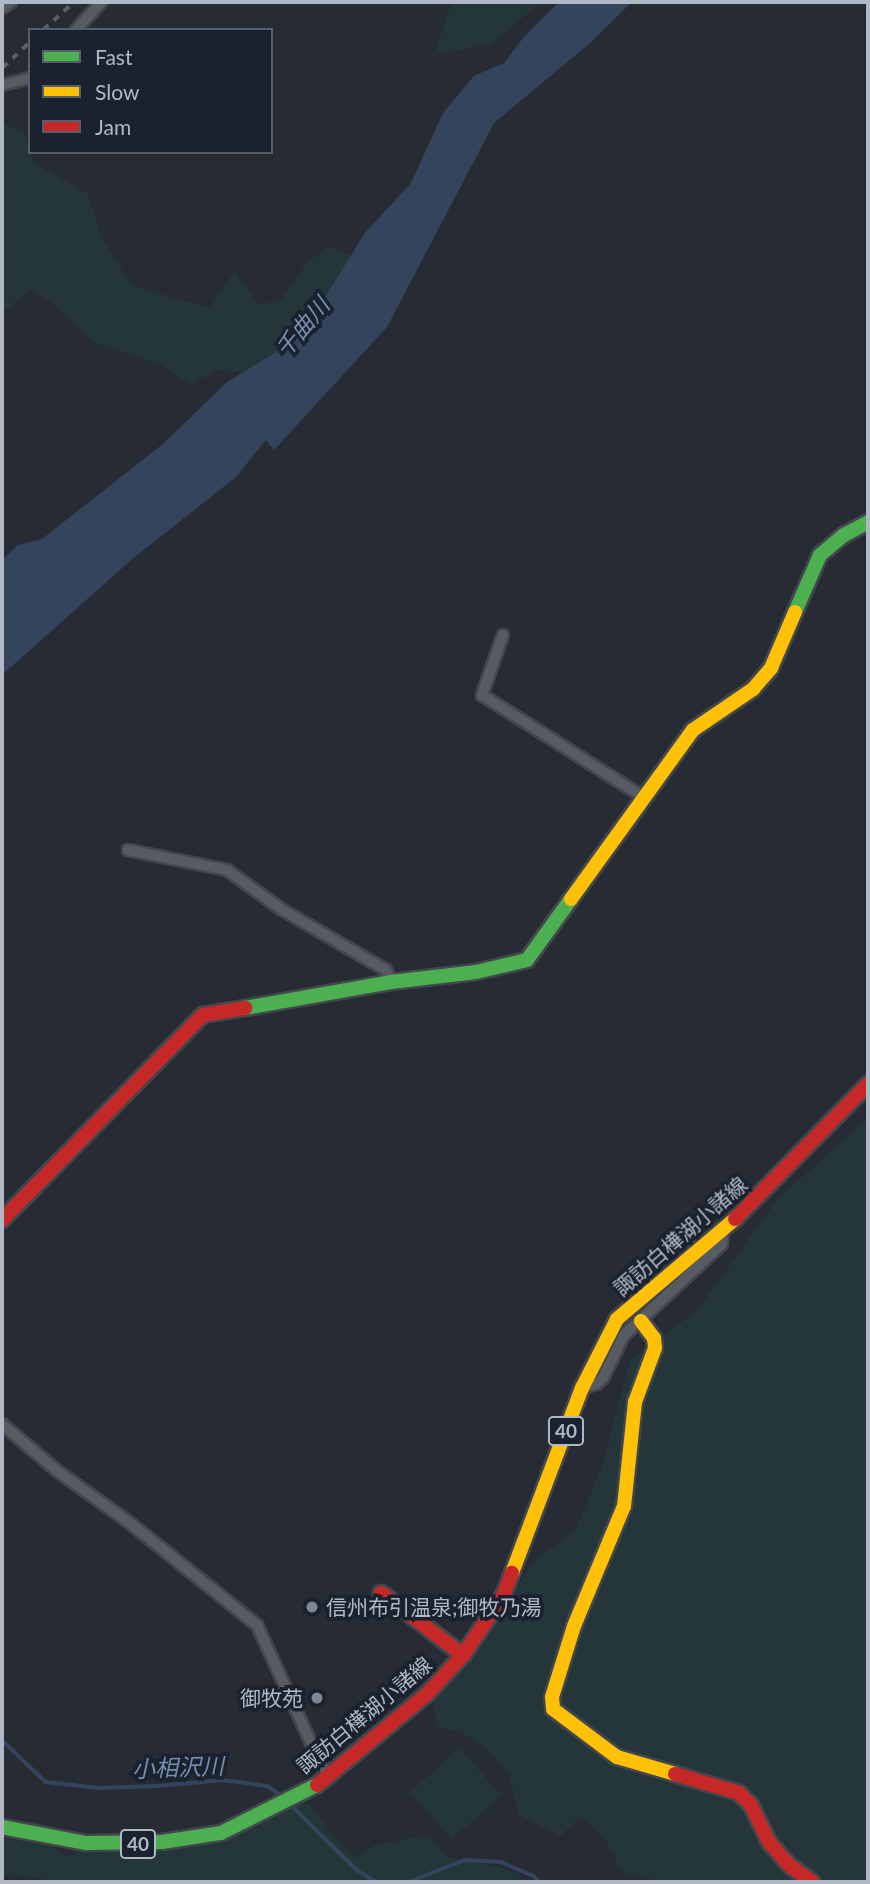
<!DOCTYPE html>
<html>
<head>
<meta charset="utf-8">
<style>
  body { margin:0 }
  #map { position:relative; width:870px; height:1884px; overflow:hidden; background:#272c34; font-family:Lato,"Noto Sans JP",sans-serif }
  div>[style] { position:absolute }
  .green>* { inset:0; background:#24363a; transform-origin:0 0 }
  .water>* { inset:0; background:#34445d }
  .stream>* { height:3.5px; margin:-1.75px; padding:0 1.75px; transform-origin:1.75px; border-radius:1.75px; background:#34445d }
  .roads { filter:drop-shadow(2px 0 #43474d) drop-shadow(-2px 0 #43474d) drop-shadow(0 2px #43474d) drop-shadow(0 -2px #43474d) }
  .street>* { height:10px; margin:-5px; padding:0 5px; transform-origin:5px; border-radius:5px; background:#575b62 }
  .fast>* { height:14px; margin:-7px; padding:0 7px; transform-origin:7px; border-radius:7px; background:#4caf50 }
  .slow>* { height:14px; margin:-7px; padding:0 7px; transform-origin:7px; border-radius:7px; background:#ffc107 }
  .jam>* { height:14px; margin:-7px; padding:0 7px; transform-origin:7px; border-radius:7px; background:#c62828 }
  .rail>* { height:3.5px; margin-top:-1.75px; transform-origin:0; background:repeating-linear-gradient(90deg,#5a5e66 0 7px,transparent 0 14px) }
  .dots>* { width:19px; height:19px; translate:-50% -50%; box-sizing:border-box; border:4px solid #1a222f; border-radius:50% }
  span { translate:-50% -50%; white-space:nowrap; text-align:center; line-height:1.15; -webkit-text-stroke:7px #1a222f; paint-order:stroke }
  .shield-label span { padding:2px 5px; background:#1a222f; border:2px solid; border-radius:5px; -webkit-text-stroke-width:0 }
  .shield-label { font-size:19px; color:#b0b8c6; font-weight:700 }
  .street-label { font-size:21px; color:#b0b8c6 }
  .poi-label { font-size:21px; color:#b0b8c6 }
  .left { translate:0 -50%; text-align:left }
  .right { translate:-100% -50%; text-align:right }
  .water-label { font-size:23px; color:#778eaf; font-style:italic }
  .frame { position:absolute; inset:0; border:4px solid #b0b8c6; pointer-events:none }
  .legend { position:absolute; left:28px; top:28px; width:245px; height:126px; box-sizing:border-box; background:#1a222f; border:2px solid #565e6b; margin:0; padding:9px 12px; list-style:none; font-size:21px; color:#b0b8c6 }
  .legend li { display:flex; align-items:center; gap:14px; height:35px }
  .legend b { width:35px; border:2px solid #565e6b }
</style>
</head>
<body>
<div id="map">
  <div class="green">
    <div style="clip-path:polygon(452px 2px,541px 2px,491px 44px,434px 55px)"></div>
    <div style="clip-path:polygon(2px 124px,24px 132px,33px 163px,87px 193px,102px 239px,132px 286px,210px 308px,235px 270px,258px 305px,281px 300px,307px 263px,329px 246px,351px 255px,321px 305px,281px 349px,243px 373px,218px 370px,190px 384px,161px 365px,94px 342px,53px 303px,30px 290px,2px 313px)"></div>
    <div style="clip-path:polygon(868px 1118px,868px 1882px,662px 1882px,622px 1872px,605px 1839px,581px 1816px,560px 1836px,518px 1814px,509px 1772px,482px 1744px,460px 1732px,436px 1726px,434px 1697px,481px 1642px,533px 1562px,575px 1531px,604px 1462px,630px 1360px,698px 1310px,777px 1200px)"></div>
    <div style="left:459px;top:1748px;width:63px;height:66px;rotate:48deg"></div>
    <div style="clip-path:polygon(306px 1801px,343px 1846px,358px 1858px,375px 1845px,429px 1835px,446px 1857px,499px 1867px,522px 1875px,517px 1882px,45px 1882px,43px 1879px,2px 1874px,2px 1838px,48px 1845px,66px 1856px,90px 1850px,163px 1849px,225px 1838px,255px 1828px)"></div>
  </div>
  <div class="water">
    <div style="clip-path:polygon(559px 2px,632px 2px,589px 44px,494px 123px,387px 327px,274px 450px,266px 440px,236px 477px,131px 560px,2px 675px,2px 560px,18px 545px,42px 539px,163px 444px,227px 382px,281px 349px,318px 309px,364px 234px,411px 183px,443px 113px,474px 76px,504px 63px,523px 38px)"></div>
  </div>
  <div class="stream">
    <div style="left:2px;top:1740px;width:61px;rotate:43.7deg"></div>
    <div style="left:46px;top:1782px;width:53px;rotate:6.5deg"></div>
    <div style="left:99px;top:1788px;width:60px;rotate:-1.9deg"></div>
    <div style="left:159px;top:1786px;width:64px;rotate:-5.4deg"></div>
    <div style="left:223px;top:1780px;width:45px;rotate:7.6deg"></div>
    <div style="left:268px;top:1786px;width:21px;rotate:37deg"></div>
    <div style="left:291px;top:1805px;width:94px;rotate:44.6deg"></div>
    <div style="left:358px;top:1871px;width:22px;rotate:30deg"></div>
    <div style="left:409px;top:1882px;width:60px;rotate:-21.4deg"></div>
    <div style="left:465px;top:1860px;width:36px;rotate:3deg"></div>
    <div style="left:501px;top:1862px;width:36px;rotate:23deg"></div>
    <div style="left:534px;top:1876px;width:8px;rotate:45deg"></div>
  </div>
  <div class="roads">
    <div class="street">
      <div style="left:2px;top:8px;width:11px;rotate:-34deg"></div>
      <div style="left:76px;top:30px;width:38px;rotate:-48deg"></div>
      <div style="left:2px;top:85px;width:29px;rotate:-14deg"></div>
      <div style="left:503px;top:635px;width:64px;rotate:109.3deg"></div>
      <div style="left:482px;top:695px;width:193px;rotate:32.3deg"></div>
      <div style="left:128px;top:850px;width:101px;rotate:11.4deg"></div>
      <div style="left:227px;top:870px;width:67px;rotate:35.8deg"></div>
      <div style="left:281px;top:909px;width:121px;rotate:30.2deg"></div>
      <div style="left:386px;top:970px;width:13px;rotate:67deg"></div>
      <div style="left:582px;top:1388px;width:15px;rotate:-16deg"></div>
      <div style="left:596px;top:1384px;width:9px;rotate:-41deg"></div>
      <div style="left:603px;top:1378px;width:48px;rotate:-64deg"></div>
      <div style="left:624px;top:1335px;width:134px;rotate:-42.9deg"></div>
      <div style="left:722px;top:1244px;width:13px;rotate:-86deg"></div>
      <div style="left:2px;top:1424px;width:71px;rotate:40.4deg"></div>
      <div style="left:56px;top:1470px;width:91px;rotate:35.6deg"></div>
      <div style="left:130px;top:1523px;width:163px;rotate:38.8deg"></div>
      <div style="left:257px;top:1625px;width:154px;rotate:65.4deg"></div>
      <div style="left:321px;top:1765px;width:15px;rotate:48deg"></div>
    </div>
    <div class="fast">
      <div style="left:795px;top:612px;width:62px;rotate:-66.3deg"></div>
      <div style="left:820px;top:555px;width:31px;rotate:-40deg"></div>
      <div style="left:844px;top:535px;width:27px;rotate:-28deg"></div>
      <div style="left:245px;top:1008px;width:148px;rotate:-10.1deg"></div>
      <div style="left:391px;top:982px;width:86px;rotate:-6.7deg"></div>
      <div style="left:476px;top:972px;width:52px;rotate:-13.2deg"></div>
      <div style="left:527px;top:960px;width:75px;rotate:-54.2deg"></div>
      <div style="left:2px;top:1827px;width:86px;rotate:10.8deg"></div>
      <div style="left:86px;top:1843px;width:76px;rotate:-0.8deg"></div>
      <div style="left:162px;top:1842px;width:60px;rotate:-8.7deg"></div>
      <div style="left:221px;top:1833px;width:107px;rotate:-26.6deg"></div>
    </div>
    <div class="slow">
      <div style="left:571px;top:899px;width:208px;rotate:-54.2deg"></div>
      <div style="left:693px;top:730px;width:73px;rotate:-34.3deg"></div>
      <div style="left:753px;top:689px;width:28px;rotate:-49deg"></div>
      <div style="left:771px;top:668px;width:61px;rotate:-66.8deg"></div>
      <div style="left:641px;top:1321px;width:21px;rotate:53deg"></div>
      <div style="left:654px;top:1338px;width:10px;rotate:84deg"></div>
      <div style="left:655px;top:1348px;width:58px;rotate:110.3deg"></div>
      <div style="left:635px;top:1402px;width:105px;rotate:96deg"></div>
      <div style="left:624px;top:1506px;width:130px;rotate:112.6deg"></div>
      <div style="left:574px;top:1626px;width:74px;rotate:107.2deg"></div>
      <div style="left:552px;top:1697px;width:12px;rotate:85deg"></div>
      <div style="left:553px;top:1709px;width:80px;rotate:36.9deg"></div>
      <div style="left:617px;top:1757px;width:60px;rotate:16.3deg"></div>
      <div style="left:512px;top:1573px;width:198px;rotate:-69.3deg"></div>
      <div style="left:582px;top:1388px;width:77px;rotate:-63.1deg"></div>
      <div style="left:617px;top:1319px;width:155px;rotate:-40.3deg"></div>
    </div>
    <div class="jam">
      <div style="left:735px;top:1219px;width:190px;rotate:-45.4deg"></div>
      <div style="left:2px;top:1220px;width:287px;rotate:-45.6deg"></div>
      <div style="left:203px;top:1015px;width:43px;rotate:-9.5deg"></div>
      <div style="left:381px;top:1593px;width:103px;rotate:37.1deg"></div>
      <div style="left:675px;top:1774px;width:67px;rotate:16.5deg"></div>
      <div style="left:739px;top:1793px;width:17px;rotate:45deg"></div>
      <div style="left:751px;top:1805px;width:41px;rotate:64.1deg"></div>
      <div style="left:769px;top:1842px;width:30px;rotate:49deg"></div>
      <div style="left:789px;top:1865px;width:29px;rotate:36deg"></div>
      <div style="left:317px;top:1785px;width:143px;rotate:-39.6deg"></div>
      <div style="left:427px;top:1694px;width:53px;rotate:-47.3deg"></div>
      <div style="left:463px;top:1655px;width:71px;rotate:-55.9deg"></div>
      <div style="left:503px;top:1596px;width:25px;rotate:-69deg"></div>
    </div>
  </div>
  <div class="rail">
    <div style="left:43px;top:30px;width:42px;rotate:-42.1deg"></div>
    <div style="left:2px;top:68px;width:38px;rotate:-43deg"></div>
  </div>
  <div class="dots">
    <div style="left:312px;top:1607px;background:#808793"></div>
    <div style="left:317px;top:1698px;background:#808793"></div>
  </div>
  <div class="shield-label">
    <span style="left:566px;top:1431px">40</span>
    <span style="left:138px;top:1844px">40</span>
  </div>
  <div class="street-label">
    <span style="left:680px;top:1236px;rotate:-41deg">諏訪白樺湖小諸線</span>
    <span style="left:364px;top:1715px;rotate:-40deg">諏訪白樺湖小諸線</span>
  </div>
  <div class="poi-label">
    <span class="left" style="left:326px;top:1607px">信州布引温泉;御牧乃湯</span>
    <span class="right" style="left:303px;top:1698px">御牧苑</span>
  </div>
  <div class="water-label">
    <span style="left:302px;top:327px;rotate:-50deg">千曲川</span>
    <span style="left:178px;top:1767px;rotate:-2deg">小相沢川</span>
  </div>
  <div class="frame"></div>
  <ul class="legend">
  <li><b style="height:9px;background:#4caf50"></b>Fast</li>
  <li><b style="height:9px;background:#ffc107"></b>Slow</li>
  <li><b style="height:9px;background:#c62828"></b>Jam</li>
  </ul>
</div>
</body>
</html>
